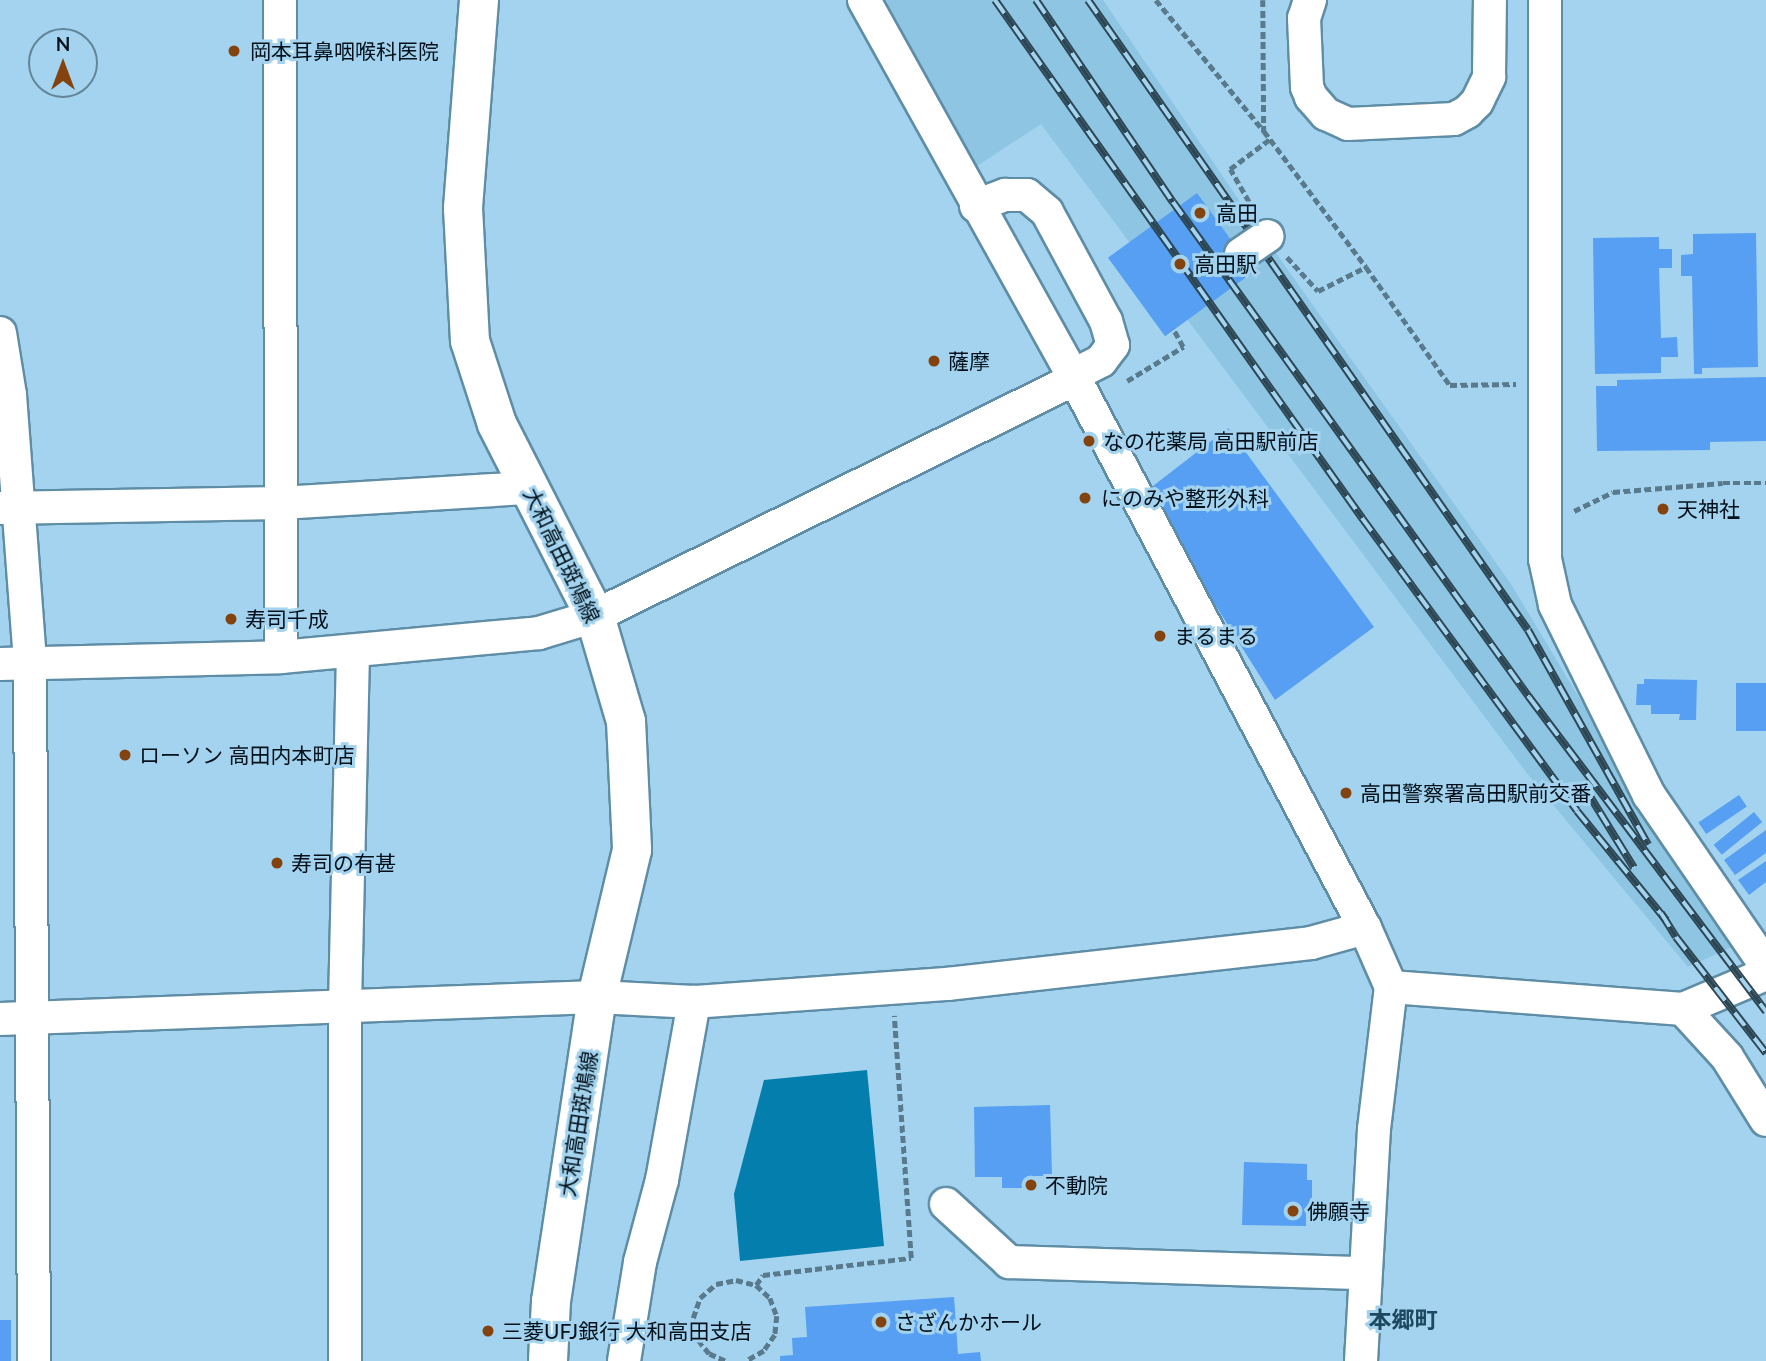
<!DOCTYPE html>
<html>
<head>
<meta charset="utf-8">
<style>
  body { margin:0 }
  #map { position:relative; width:1766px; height:1361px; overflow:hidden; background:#a3d3ee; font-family:Lato,"Noto Sans JP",sans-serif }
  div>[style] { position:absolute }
  .built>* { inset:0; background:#8ec5e3 }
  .water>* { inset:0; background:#047eac }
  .building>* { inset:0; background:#569ff2; transform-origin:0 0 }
  .path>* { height:4.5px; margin-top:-2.25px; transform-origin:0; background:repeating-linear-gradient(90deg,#597a8d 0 7px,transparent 0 10.5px) }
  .roads { filter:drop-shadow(2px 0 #5f8da6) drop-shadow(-2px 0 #5f8da6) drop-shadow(0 2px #5f8da6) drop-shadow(0 -2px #5f8da6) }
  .minor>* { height:32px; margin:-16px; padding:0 16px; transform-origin:16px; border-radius:16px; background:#fff }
  .major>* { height:38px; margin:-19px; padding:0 19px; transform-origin:19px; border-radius:19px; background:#fff }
  .rail>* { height:8px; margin-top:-4px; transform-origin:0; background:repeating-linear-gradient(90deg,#a3d3ee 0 16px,#2d4654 0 32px); box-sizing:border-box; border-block:2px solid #2d4654 }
  .bridges { filter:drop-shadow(2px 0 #5f8da6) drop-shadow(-2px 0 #5f8da6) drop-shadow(0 2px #5f8da6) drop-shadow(0 -2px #5f8da6) }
  .minor-bridge>* { height:32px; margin:-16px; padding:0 16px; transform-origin:16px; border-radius:16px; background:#fff }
  .dots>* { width:19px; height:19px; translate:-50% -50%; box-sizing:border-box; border:4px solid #a3d3ee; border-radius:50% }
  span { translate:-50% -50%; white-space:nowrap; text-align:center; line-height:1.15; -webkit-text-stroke:6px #a3d3ee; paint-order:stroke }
  .poi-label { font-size:21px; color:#01101a }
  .left { translate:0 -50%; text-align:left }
  .street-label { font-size:21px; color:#01101a }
  .neighbourhood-label { font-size:23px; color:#1c495f; font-weight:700 }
  .north { position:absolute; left:28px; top:28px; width:70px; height:70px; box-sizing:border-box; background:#a3d3ee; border:2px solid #628599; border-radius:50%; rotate:0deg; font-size:19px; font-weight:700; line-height:28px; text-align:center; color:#01101a }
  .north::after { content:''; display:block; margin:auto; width:24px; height:32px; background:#84430e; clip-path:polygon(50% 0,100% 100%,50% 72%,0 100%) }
</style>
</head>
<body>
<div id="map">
  <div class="built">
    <div style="clip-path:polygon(886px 0,1103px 0,1251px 218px,1511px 584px,1605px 741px,1738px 944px,1688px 967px,1526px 772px,1041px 124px,974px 168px)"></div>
  </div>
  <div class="water">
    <div style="clip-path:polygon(867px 1070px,884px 1246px,740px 1261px,734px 1194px,764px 1080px)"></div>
  </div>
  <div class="building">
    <div style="left:1197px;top:193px;width:97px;height:110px;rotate:54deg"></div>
    <div style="clip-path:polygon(1756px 233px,1758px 367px,1702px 368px,1702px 374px,1694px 374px,1692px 276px,1681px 276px,1681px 255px,1693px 254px,1693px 234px)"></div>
    <div style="clip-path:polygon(1659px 237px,1659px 249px,1672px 249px,1672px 268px,1659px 268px,1661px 338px,1677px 337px,1678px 357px,1661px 357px,1661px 373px,1595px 374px,1593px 238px)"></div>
    <div style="clip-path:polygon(1766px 377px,1766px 441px,1710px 442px,1710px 450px,1597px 451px,1596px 386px,1617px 386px,1617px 380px)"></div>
    <div style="clip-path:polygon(1228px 428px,1374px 627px,1275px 700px,1199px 579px,1153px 486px)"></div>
    <div style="clip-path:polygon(1644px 679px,1697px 680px,1696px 720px,1679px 720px,1680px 714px,1651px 714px,1651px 705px,1636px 705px,1637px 684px,1644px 684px)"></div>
    <div style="left:1736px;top:683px;width:30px;height:48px"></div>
    <div style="left:1739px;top:795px;width:14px;height:49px;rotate:56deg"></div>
    <div style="left:1754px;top:812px;width:13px;height:52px;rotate:51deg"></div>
    <div style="clip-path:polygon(1766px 830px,1766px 853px,1735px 875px,1724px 860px)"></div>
    <div style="clip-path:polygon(1766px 861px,1766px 882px,1749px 895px,1738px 880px)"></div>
    <div style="clip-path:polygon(1050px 1105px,1052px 1176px,1029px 1176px,1029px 1188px,1002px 1188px,1002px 1177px,975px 1177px,974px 1107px)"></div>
    <div style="clip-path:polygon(1244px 1162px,1307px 1164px,1307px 1180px,1312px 1180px,1312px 1207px,1306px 1207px,1306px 1226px,1242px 1225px)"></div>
    <div style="clip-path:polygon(954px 1297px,958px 1354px,980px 1352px,981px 1361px,780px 1361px,780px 1356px,793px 1355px,792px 1338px,807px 1337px,805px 1307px)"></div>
    <div style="left:0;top:1320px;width:11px;height:41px"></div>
  </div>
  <div class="path">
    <div style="left:1156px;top:0;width:170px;rotate:50.5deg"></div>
    <div style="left:1263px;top:0;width:131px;rotate:89.6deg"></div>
    <div style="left:1264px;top:131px;width:170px;rotate:53.1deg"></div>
    <div style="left:1254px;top:211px;width:48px;rotate:-119.7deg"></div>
    <div style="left:1230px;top:169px;width:50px;rotate:-36.9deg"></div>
    <div style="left:1287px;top:257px;width:46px;rotate:47.6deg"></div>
    <div style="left:1318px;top:291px;width:54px;rotate:-26.6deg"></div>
    <div style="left:1366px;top:267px;width:145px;rotate:54.6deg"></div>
    <div style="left:1450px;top:385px;width:66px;rotate:-0.9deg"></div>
    <div style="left:1127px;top:381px;width:66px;rotate:-31.3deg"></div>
    <div style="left:1183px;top:347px;width:21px;rotate:-119deg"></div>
    <div style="left:1574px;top:511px;width:43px;rotate:-26deg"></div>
    <div style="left:1613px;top:492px;width:110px;rotate:-4.7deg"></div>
    <div style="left:1723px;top:483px;width:43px"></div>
    <div style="left:756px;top:1285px;width:12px;rotate:-55deg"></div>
    <div style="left:763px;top:1275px;width:149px;rotate:-6.6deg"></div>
    <div style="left:911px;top:1258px;width:243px;rotate:-94deg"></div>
    <div style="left:725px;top:1361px;width:17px;rotate:-156deg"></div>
    <div style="left:709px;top:1354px;width:21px;rotate:-129deg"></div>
    <div style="left:696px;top:1338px;width:20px;rotate:-99deg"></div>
    <div style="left:693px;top:1318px;width:21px;rotate:-71deg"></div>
    <div style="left:700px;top:1298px;width:21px;rotate:-41deg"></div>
    <div style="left:716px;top:1284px;width:20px;rotate:-11deg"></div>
    <div style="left:736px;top:1280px;width:21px;rotate:14deg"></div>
    <div style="left:756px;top:1285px;width:19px;rotate:43deg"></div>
    <div style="left:770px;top:1298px;width:19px;rotate:69deg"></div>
    <div style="left:777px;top:1316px;width:19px;rotate:96deg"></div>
    <div style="left:775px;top:1335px;width:19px;rotate:125deg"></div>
    <div style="left:764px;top:1351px;width:20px;rotate:150deg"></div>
  </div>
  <div class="roads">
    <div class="minor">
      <div style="left:280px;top:0;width:657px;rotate:89.91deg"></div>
      <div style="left:864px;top:0;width:434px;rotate:60.9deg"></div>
      <div style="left:1310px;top:0;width:19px;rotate:108deg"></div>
      <div style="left:1304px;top:18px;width:69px;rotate:87.5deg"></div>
      <div style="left:1307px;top:87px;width:11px;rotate:68deg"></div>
      <div style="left:1311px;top:97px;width:23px;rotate:49deg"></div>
      <div style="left:1326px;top:114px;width:24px;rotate:24deg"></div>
      <div style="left:1348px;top:124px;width:106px;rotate:-2.7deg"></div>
      <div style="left:1454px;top:119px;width:15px;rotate:-28deg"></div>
      <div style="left:1467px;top:112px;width:14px;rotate:-45deg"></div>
      <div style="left:1477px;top:102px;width:28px;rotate:-64deg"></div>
      <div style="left:1489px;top:77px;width:77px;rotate:-89.3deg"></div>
      <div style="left:1545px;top:0;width:559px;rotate:90deg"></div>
      <div style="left:1545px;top:559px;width:47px;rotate:77.7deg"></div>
      <div style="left:1555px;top:605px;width:212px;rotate:63.7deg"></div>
      <div style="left:1649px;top:795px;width:207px;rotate:55.6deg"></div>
      <div style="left:976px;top:206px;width:31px;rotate:-21deg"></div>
      <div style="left:1005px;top:195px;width:22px"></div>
      <div style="left:1027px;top:195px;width:26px;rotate:40deg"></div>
      <div style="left:1047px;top:212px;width:124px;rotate:61.6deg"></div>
      <div style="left:1106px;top:321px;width:25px;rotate:74deg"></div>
      <div style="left:1113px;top:345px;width:20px;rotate:127deg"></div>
      <div style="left:1101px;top:361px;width:31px;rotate:153deg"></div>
      <div style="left:0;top:333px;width:63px;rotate:80.8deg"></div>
      <div style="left:10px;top:395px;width:270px;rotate:85.7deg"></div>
      <div style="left:30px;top:664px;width:697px;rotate:89.67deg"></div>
      <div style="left:1px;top:508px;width:280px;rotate:-1deg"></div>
      <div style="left:281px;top:503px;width:248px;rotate:-3.5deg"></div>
      <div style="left:0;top:664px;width:281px;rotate:-1.4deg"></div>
      <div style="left:281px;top:657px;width:259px;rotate:-5.3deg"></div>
      <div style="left:539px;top:633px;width:59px;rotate:-16.9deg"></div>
      <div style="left:595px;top:616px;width:535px;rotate:-26.28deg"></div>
      <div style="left:1075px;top:379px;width:621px;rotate:62.16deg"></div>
      <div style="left:1365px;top:928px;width:64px;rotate:66.2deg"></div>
      <div style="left:1391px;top:987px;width:293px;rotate:4.3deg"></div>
      <div style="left:1683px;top:1009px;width:90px;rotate:-22.9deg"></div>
      <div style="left:1683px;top:1009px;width:65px;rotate:47.5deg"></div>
      <div style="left:1727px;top:1057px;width:74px;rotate:58.2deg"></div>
      <div style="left:0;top:1019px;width:597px;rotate:-2.11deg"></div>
      <div style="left:597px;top:997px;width:97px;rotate:3deg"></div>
      <div style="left:694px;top:1002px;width:254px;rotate:-4.1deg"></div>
      <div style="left:947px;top:984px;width:366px;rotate:-6.4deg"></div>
      <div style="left:1311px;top:943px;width:56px;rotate:-15.5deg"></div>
      <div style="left:946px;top:1204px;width:86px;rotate:42.6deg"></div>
      <div style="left:1009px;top:1262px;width:355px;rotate:1.8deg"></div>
      <div style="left:345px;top:1361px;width:356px;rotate:-90deg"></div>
      <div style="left:345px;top:1005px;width:352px;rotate:-88.7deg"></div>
      <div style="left:624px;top:1361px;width:100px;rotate:-80.8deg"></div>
      <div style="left:640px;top:1262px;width:85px;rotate:-75deg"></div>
      <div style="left:662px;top:1180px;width:181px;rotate:-79.8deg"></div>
      <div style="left:1361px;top:1361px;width:232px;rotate:-86.8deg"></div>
      <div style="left:1374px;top:1129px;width:143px;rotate:-83.2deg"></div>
    </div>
    <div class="major">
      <div style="left:479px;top:0;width:209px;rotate:94.4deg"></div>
      <div style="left:463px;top:208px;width:133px;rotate:87deg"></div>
      <div style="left:470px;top:341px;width:87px;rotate:72deg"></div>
      <div style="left:497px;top:424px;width:216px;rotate:63deg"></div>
      <div style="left:595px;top:616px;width:109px;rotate:73.6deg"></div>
      <div style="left:626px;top:721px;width:129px;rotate:87.3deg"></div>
      <div style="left:632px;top:850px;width:151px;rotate:103.4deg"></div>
      <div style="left:597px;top:997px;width:307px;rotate:98.6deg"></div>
      <div style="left:551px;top:1301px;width:60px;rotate:92.9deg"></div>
    </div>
  </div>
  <div class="rail">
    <div style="left:995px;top:0;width:635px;rotate:54.68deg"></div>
    <div style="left:1362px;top:518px;width:363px;rotate:53.7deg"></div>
    <div style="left:1577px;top:811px;width:141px;rotate:50.8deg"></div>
    <div style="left:1036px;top:0;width:244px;rotate:55.9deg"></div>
    <div style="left:1173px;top:202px;width:610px;rotate:54.28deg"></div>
    <div style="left:1529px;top:697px;width:394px;rotate:53deg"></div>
    <div style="left:1088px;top:0;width:768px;rotate:55.07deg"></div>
    <div style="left:1528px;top:630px;width:246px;rotate:60.8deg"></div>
    <div style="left:1583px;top:785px;width:97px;rotate:58.4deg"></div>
    <div style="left:1661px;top:913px;width:28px;rotate:58deg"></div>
    <div style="left:1676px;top:937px;width:147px;rotate:52.2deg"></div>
  </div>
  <div class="bridges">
    <div class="minor-bridge">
      <div style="left:1241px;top:254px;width:32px;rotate:-34deg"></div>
    </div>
  </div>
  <div class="dots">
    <div style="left:234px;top:51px;background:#84430e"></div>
    <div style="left:1200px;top:213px;background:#84430e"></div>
    <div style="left:1180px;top:264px;background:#84430e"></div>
    <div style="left:934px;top:361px;background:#84430e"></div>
    <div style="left:1089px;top:441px;background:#84430e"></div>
    <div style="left:1085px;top:498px;background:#84430e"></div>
    <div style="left:1663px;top:509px;background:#84430e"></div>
    <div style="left:231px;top:619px;background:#84430e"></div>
    <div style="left:1160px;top:636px;background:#84430e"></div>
    <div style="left:125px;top:755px;background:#84430e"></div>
    <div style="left:1346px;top:793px;background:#84430e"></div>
    <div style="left:277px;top:863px;background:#84430e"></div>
    <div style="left:1031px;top:1185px;background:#84430e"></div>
    <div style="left:1293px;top:1211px;background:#84430e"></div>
    <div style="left:881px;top:1322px;background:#84430e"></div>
    <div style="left:488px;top:1331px;background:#84430e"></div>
  </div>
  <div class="poi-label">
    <span class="left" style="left:250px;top:51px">岡本耳鼻咽喉科医院</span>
    <span class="left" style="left:1216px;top:213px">高田</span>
    <span class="left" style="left:1194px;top:264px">高田駅</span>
    <span class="left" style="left:948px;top:361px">薩摩</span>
    <span class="left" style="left:1103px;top:441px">なの花薬局 高田駅前店</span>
    <span class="left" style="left:1101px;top:498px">にのみや整形外科</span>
    <span class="left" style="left:1677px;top:509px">天神社</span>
    <span class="left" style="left:245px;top:619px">寿司千成</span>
    <span class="left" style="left:1174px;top:636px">まるまる</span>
    <span class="left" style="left:139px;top:755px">ローソン 高田内本町店</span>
    <span class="left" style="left:1360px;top:793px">高田警察署高田駅前交番</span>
    <span class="left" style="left:291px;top:863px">寿司の有甚</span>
    <span class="left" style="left:1045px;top:1185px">不動院</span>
    <span class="left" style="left:1307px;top:1211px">佛願寺</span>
    <span class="left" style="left:895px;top:1322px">さざんかホール</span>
    <span class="left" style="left:502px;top:1331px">三菱UFJ銀行 大和高田支店</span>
  </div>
  <div class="street-label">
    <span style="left:562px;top:555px;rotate:64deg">大和高田斑鳩線</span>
    <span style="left:578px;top:1124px;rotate:-81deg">大和高田斑鳩線</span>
  </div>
  <div class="neighbourhood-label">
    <span style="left:1403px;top:1319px">本郷町</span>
  </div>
  <div class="north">N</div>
</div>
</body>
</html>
